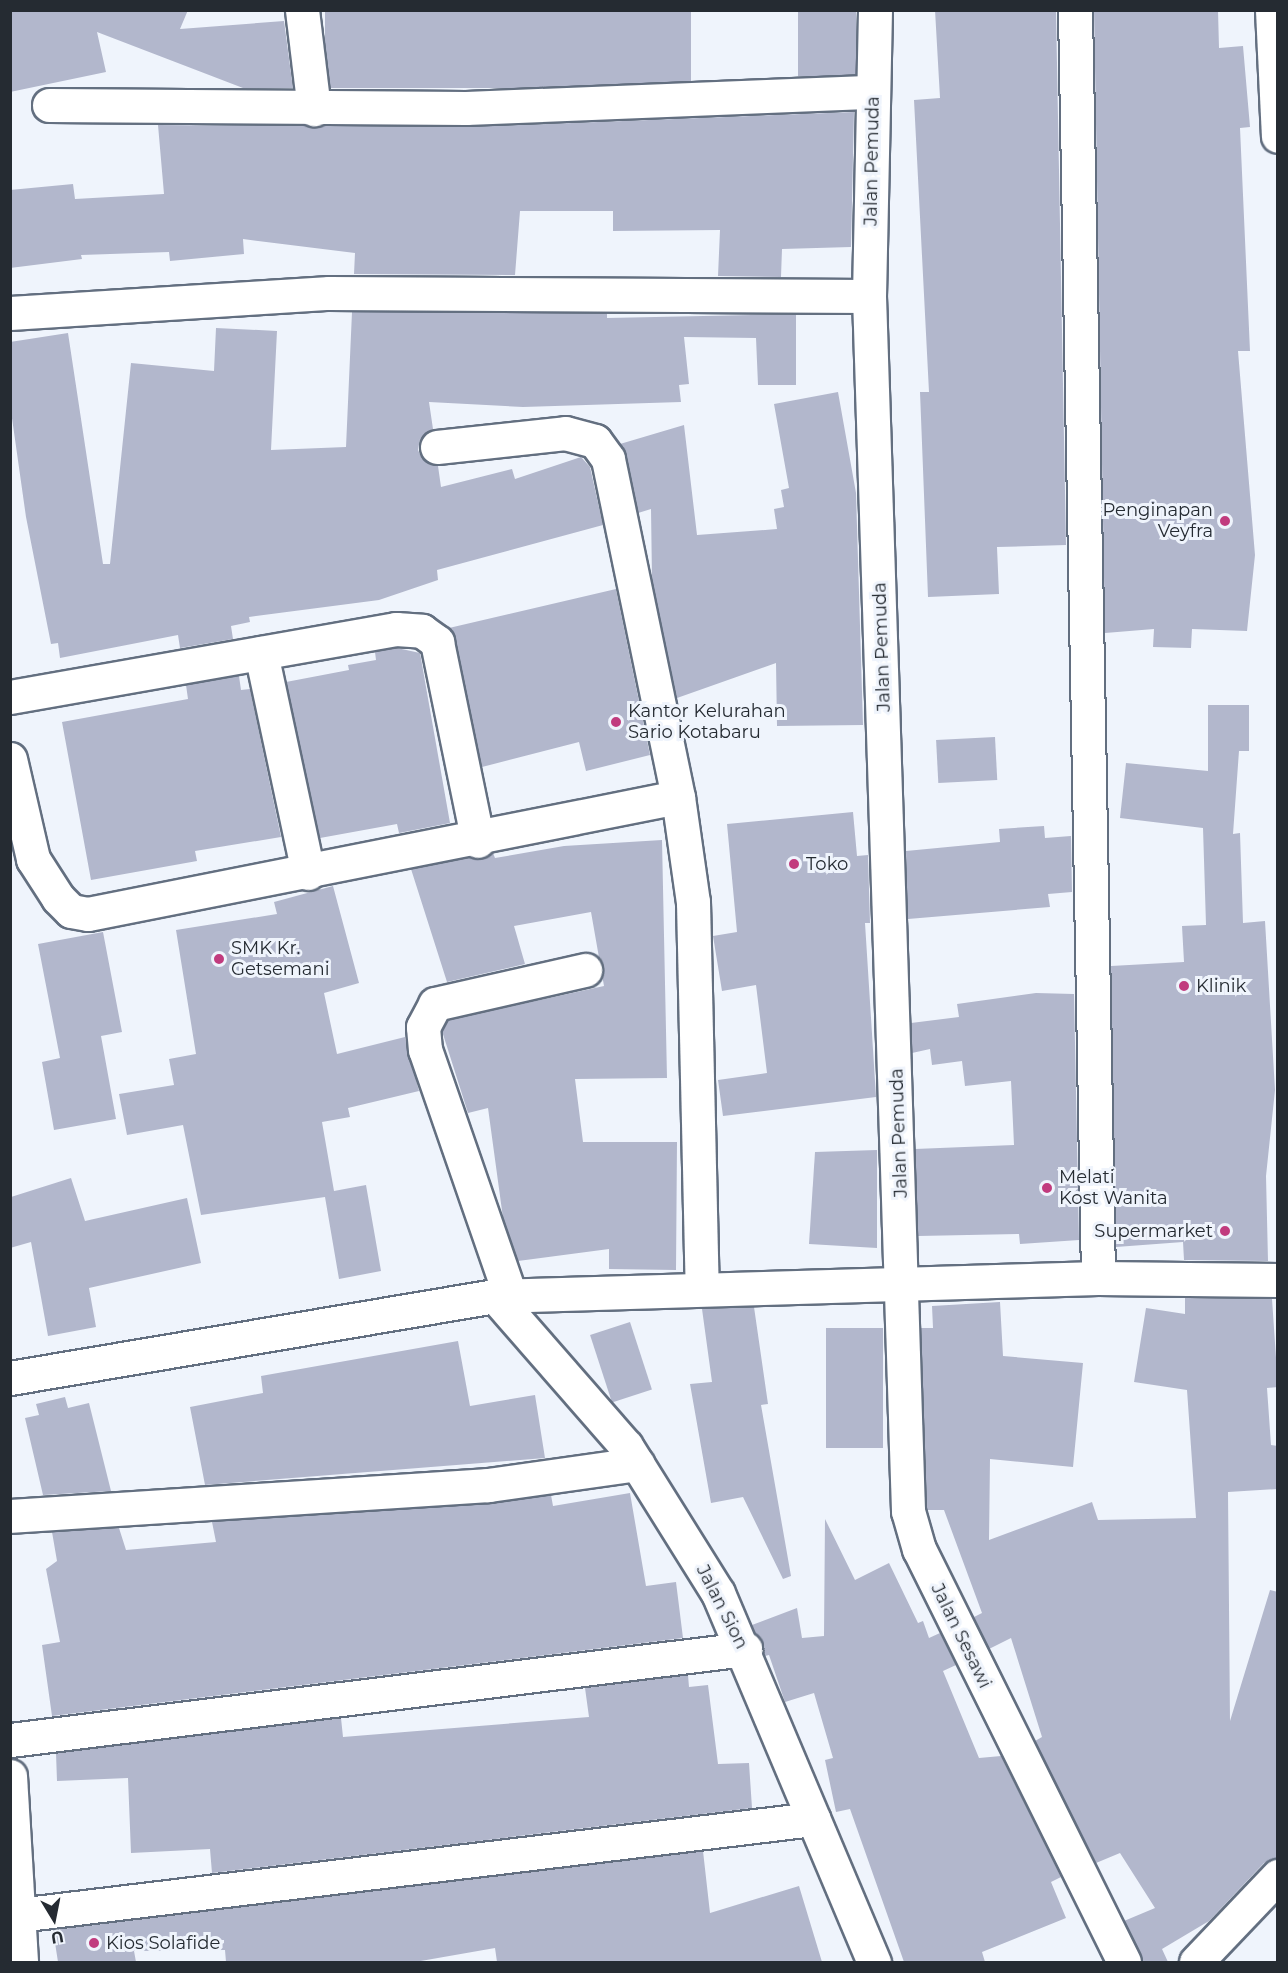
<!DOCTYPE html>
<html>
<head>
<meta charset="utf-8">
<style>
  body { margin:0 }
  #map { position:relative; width:1288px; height:1973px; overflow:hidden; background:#eff4fc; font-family:Montserrat,sans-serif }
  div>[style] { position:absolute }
  .building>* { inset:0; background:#b2b7cc; transform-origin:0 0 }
  .roads { filter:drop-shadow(2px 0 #636f80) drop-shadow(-2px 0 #636f80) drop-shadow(0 2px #636f80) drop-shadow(0 -2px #636f80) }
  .minor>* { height:33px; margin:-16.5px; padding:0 16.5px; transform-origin:16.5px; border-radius:16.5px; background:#fff }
  .tertiary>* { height:33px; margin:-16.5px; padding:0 16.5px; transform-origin:16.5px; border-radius:16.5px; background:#fff }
  .dots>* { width:16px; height:16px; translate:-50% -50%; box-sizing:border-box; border:3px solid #eff4fc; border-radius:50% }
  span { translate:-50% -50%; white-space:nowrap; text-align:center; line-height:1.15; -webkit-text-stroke:6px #eff4fc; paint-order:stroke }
  .street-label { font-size:18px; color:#252b32 }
  .poi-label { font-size:18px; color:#252b32 }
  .right { translate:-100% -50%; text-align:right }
  .left { translate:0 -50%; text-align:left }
  .frame { position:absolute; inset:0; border:12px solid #252b32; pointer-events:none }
  .north { position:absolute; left:24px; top:1889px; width:60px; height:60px; -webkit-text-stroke:4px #eff4fc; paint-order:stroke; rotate:170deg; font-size:16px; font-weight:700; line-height:24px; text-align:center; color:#252b32 }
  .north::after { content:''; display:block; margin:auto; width:21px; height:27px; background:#252b32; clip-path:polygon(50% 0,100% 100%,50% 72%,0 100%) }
</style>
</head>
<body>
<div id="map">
  <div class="building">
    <div style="clip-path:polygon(10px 10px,188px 10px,180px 29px,284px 21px,293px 88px,243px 88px,97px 32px,106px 72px,10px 92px)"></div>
    <div style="left:325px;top:10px;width:366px;height:78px"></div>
    <div style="left:798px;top:10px;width:58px;height:66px"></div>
    <div style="clip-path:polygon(935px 10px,1056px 10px,1066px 545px,997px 547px,999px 594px,928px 597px,920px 392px,929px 392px,914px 100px,940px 98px)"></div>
    <div style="clip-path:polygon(1094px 10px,1218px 10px,1219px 48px,1243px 46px,1250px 127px,1240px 128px,1250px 351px,1238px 351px,1255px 555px,1247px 631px,1192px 629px,1191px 648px,1153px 647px,1154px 629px,1105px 633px)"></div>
    <div style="clip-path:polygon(854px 112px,851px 247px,782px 249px,781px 277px,718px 276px,720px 230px,613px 231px,613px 211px,520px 211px,515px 275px,354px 274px,355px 253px,243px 239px,244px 254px,170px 261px,169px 252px,81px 255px,82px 259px,10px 268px,10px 190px,73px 184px,75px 199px,164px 194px,158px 125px,467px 127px)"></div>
    <div style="clip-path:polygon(352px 312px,607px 313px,607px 318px,796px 314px,796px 385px,758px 385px,756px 338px,684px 337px,689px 384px,679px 385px,681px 402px,523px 407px,429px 402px,433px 429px,420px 439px,418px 450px,422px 459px,438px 466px,441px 487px,512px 469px,515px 479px,581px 457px,590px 467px,603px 525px,437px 570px,438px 580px,379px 600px,249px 617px,250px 622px,231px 626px,233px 639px,180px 648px,178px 635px,60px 658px,58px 643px,51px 644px,26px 517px,10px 404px,10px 342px,68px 333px,103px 564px,110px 564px,131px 363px,214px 371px,216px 328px,277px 331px,271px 450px,346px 447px)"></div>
    <div style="clip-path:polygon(838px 392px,856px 493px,863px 725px,777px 726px,776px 663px,677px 698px,652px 580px,651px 509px,638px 513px,620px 444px,684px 425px,697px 535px,777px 529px,774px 509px,784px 507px,781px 490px,789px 488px,774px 404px)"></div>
    <div style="clip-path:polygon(616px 589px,650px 755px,586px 771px,579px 742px,482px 767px,449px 628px)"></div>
    <div style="clip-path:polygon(397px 648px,420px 653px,450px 823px,399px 833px,397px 824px,320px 838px,286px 682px,349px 670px,348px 665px,376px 660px,375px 652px)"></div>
    <div style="clip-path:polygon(239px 676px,241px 690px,250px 689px,281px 837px,195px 851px,197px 861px,91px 880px,62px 722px,188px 699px,186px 685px)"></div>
    <div style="clip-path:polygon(1208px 705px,1249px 705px,1249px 751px,1239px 751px,1233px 834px,1240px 833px,1243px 923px,1265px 921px,1275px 1090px,1266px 1176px,1268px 1261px,1184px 1260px,1183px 1242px,1116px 1247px,1111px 966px,1184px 962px,1182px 926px,1206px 925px,1203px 828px,1120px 818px,1126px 763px,1208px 771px)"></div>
    <div style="left:995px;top:737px;width:43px;height:59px;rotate:87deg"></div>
    <div style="clip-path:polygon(853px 812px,857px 856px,868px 855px,870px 923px,865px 923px,876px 1097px,723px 1116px,718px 1080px,767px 1073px,756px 985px,722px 991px,713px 936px,737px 932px,727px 824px)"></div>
    <div style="clip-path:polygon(1044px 826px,1045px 838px,1071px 836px,1072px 892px,1048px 894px,1050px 907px,908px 919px,906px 851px,1000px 842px,999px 829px)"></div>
    <div style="clip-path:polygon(662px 840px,667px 1078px,575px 1079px,583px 1142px,677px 1142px,676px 1270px,609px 1269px,609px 1249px,518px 1261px,503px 1218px,488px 1108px,468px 1113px,442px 1031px,448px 1020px,604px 986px,591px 912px,514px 926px,525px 964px,447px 982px,411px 869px,493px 853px,495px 858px,564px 846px)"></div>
    <div style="clip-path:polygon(333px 886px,359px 983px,324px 993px,337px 1054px,405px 1037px,419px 1091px,348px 1108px,350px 1117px,322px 1122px,334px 1191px,366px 1185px,381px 1271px,339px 1279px,325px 1197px,201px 1215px,183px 1125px,127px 1135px,119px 1094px,174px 1085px,169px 1059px,196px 1054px,176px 930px,277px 914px,274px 902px)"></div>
    <div style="clip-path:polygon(103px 932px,122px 1032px,101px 1036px,116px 1119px,54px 1130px,42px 1062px,60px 1058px,38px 944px)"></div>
    <div style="clip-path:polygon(1036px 993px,1074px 994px,1079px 1240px,1020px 1244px,1019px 1234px,918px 1236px,915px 1149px,1014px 1145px,1011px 1081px,965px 1086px,962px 1061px,932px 1065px,930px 1049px,912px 1053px,911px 1023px,959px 1017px,957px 1004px)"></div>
    <div style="clip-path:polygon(877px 1150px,877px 1248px,809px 1244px,815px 1152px)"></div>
    <div style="clip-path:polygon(71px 1178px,85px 1221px,187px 1198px,201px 1263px,89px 1288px,96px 1327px,48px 1336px,31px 1242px,10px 1248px,11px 1197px)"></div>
    <div style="clip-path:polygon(1185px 1298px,1272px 1299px,1278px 1387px,1267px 1388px,1271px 1445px,1278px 1446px,1278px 1489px,1228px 1492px,1230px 1721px,1270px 1590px,1278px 1592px,1278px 1858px,1264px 1863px,1209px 1921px,1162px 1949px,1168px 1962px,1143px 1962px,1124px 1921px,1155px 1908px,1120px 1853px,1096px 1863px,1035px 1741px,1042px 1737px,1011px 1638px,989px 1649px,974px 1617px,982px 1613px,944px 1510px,927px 1510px,921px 1328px,933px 1328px,932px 1306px,1000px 1302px,1003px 1356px,1083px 1363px,1073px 1467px,990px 1459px,989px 1540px,1092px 1502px,1098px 1520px,1196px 1518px,1187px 1390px,1134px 1382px,1146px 1308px,1185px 1314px)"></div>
    <div style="clip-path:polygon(754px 1307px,768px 1404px,761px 1405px,791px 1576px,783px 1579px,743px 1497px,711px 1503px,690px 1384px,712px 1382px,702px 1309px)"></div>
    <div style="left:630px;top:1322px;width:71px;height:42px;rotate:72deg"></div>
    <div style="left:826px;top:1328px;width:57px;height:120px"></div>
    <div style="clip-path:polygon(458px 1341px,470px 1406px,535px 1395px,545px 1458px,205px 1485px,190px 1407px,263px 1393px,261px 1376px)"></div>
    <div style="clip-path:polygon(65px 1397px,68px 1408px,89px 1403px,111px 1491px,43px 1495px,25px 1418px,39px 1415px,36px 1404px)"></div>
    <div style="clip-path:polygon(630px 1493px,646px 1586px,676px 1582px,683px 1638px,52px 1716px,42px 1645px,60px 1642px,46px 1569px,57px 1561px,52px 1532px,119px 1528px,126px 1550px,216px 1542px,212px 1522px,551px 1495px,553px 1506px)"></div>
    <div style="clip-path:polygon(825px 1519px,855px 1580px,889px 1563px,918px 1623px,923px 1621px,929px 1638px,940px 1633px,956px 1665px,943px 1671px,979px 1758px,1001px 1756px,1061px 1877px,1051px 1882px,1066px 1918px,982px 1952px,985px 1962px,904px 1962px,850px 1809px,836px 1812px,825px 1760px,833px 1758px,814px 1693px,785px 1702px,769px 1655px,765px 1656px,752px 1625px,797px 1608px,802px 1638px,824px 1636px)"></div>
    <div style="clip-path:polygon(688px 1675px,689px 1687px,708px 1685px,718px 1764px,749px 1763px,752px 1808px,212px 1873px,210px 1849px,131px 1853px,128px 1778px,57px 1781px,56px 1753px,341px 1718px,343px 1737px,589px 1717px,585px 1688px)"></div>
    <div style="clip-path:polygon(703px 1851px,710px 1913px,799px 1886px,822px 1962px,497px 1962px,495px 1948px,415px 1962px,226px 1962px,225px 1950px,134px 1951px,136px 1962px,58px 1962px,53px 1930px)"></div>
  </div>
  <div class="roads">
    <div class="minor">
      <div style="left:302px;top:10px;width:100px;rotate:83.1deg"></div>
      <div style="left:875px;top:10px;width:286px;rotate:91.2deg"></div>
      <div style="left:869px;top:296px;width:1216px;rotate:88.16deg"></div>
      <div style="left:908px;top:1511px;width:40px;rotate:74deg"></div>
      <div style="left:919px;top:1549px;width:461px;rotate:63.6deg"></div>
      <div style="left:1075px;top:10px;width:1268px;rotate:88.96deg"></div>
      <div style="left:49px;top:105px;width:417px;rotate:0.4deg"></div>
      <div style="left:466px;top:108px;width:407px;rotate:-2.3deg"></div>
      <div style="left:10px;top:313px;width:320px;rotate:-3.6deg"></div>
      <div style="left:329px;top:293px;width:540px;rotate:0.32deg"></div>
      <div style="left:437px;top:447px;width:129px;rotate:-6.2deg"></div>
      <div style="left:565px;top:433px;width:31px;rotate:15deg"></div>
      <div style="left:595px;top:441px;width:22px;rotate:54deg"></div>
      <div style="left:608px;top:459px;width:345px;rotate:78.3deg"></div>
      <div style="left:261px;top:653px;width:225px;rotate:77.9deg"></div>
      <div style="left:10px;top:697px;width:392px;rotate:-10deg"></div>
      <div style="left:396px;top:629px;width:26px;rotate:4deg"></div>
      <div style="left:422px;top:631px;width:19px;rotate:36deg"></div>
      <div style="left:437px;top:642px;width:203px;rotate:78.4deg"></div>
      <div style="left:10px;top:759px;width:103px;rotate:77deg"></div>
      <div style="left:33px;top:859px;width:46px;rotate:57.3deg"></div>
      <div style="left:58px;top:898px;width:18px;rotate:45deg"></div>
      <div style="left:71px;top:911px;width:17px;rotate:10deg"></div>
      <div style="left:88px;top:914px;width:601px;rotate:-11.22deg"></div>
      <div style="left:678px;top:797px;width:106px;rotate:81.9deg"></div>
      <div style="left:693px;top:902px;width:385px;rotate:88.7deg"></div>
      <div style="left:510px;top:1295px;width:259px;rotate:-109.1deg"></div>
      <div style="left:425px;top:1050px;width:23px;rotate:-95deg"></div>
      <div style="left:423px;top:1027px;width:26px;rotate:-62deg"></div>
      <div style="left:435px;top:1004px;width:154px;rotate:-12.8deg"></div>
      <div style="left:495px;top:1296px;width:199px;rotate:48.9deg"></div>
      <div style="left:626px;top:1446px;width:173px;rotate:58deg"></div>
      <div style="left:718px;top:1593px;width:401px;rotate:67.1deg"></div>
      <div style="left:10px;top:1378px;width:492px;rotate:-9.6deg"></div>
      <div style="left:495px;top:1296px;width:603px;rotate:-1.71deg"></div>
      <div style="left:1098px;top:1278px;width:180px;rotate:0.6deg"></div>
      <div style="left:10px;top:1516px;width:479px;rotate:-3.7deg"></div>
      <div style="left:488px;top:1485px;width:151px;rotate:-8deg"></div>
      <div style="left:10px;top:1740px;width:741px;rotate:-7.06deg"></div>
      <div style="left:10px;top:1916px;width:809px;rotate:-6.89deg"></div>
      <div style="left:1196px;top:1962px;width:119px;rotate:-46.4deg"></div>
    </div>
    <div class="tertiary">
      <div style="left:1272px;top:10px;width:126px;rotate:87.3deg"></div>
      <div style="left:10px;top:1776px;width:186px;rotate:86.6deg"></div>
    </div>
  </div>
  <div class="dots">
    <div style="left:1225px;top:521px;background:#c13b7e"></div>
    <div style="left:616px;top:722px;background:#c13b7e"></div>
    <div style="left:794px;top:864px;background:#c13b7e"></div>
    <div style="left:219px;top:959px;background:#c13b7e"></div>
    <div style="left:1184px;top:986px;background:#c13b7e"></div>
    <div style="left:1047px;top:1188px;background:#c13b7e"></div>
    <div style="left:1225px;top:1231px;background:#c13b7e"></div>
    <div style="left:94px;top:1943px;background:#c13b7e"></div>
  </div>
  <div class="street-label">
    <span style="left:872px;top:161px;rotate:-89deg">Jalan Pemuda</span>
    <span style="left:882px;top:647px;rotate:-92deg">Jalan Pemuda</span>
    <span style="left:899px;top:1133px;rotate:-92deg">Jalan Pemuda</span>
    <span style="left:722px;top:1607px;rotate:63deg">Jalan Sion</span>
    <span style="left:961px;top:1636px;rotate:64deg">Jalan Sesawi</span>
  </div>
  <div class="poi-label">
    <span class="right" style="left:1213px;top:521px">Penginapan<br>Veyfra</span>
    <span class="left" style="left:628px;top:722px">Kantor Kelurahan<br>Sario Kotabaru</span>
    <span class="left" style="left:806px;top:864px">Toko</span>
    <span class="left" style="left:231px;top:959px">SMK Kr.<br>Getsemani</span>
    <span class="left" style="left:1196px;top:986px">Klinik</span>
    <span class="left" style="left:1059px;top:1188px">Melati<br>Kost Wanita</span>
    <span class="right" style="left:1213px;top:1231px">Supermarket</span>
    <span class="left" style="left:106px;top:1943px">Kios Solafide</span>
  </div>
  <div class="frame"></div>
  <div class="north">U</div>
</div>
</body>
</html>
